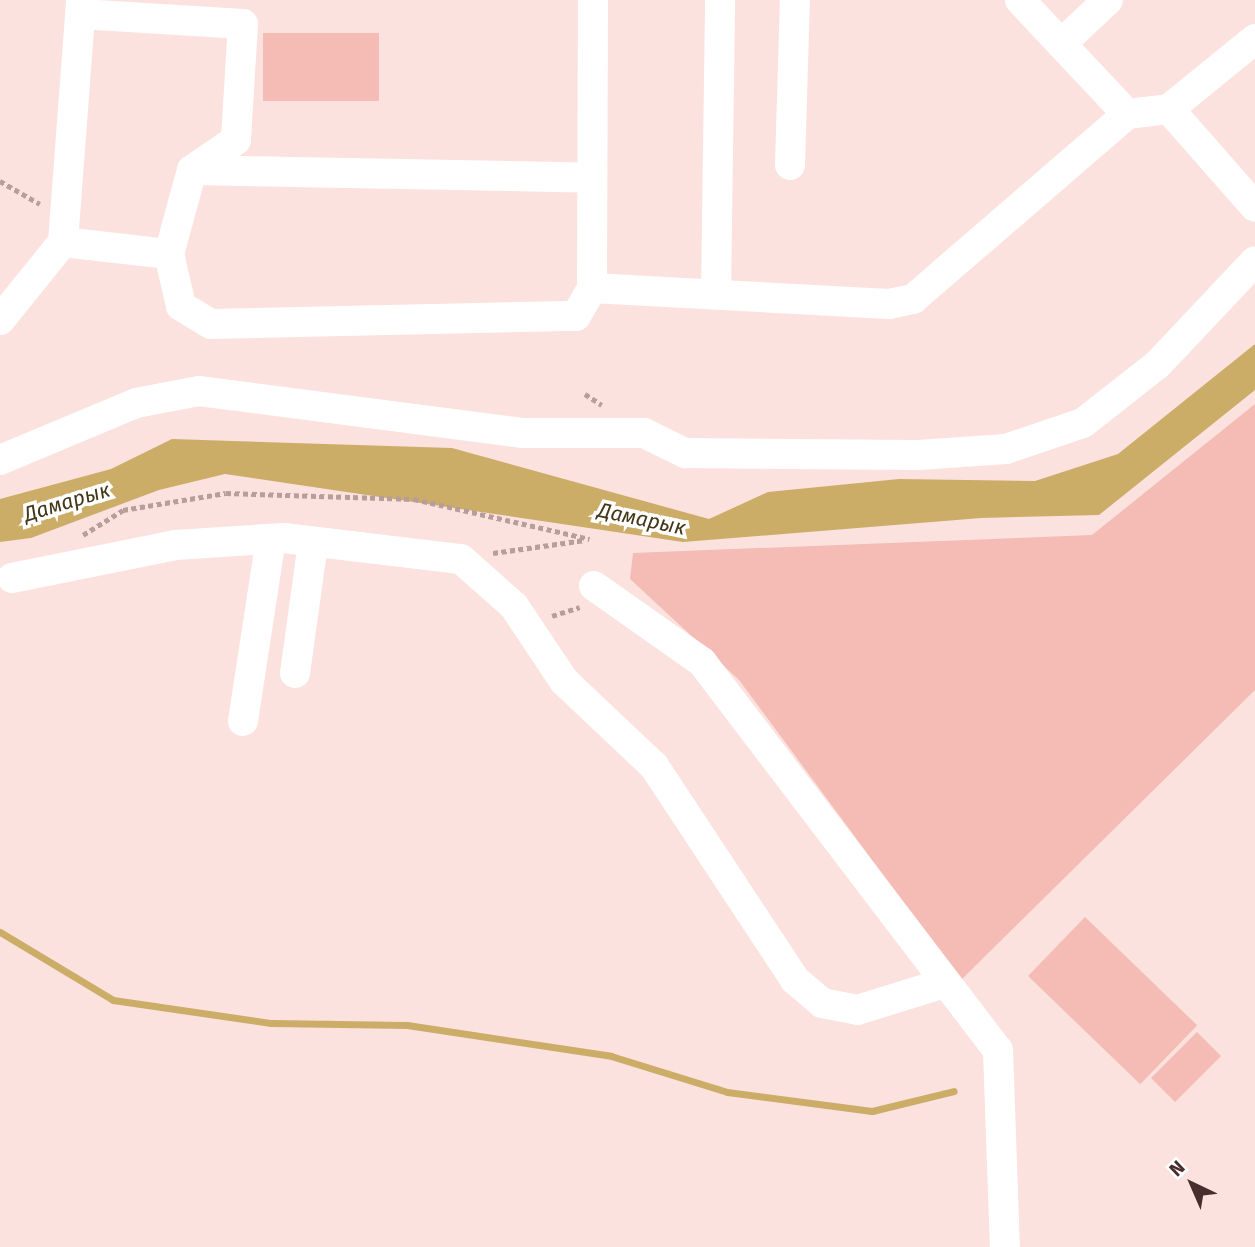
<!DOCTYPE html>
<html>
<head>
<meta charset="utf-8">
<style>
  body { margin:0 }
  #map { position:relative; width:1255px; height:1247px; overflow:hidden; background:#fce2de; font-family:"Fira Sans",sans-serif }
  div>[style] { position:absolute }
  .green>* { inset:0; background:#f4bcb5; transform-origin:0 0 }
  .water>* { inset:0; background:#cbad68 }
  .stream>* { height:7px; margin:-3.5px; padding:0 3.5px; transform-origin:3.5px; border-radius:3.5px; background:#cbad68 }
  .path>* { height:4.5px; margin-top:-2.25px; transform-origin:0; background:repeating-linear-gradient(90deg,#b79e9b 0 5px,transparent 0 8.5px) }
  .minor>* { height:30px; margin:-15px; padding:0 15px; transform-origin:15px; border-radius:15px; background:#fff }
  span { translate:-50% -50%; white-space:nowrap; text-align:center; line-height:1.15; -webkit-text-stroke:7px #fff; paint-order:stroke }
  .water-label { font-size:21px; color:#443718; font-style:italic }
  .north { position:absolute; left:1157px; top:1149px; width:70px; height:70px; -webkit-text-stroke:5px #fff; paint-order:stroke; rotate:316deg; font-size:19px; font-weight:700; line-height:28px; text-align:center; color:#472e2c }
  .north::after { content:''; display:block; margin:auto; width:24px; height:32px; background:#472e2c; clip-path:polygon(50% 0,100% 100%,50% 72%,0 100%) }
</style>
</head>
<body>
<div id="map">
  <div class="green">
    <div style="left:263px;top:33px;width:116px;height:68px"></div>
    <div style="clip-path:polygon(1255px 404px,1255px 690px,961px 980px,739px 680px,630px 579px,633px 553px,1092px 535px)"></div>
    <div style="left:1085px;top:917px;width:156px;height:82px;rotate:44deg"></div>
    <div style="left:1197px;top:1032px;width:34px;height:65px;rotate:45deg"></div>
  </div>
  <div class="water">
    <div style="clip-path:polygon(1255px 344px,1255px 390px,1099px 515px,981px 518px,683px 542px,225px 474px,159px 490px,31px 538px,0 542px,0 499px,111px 469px,172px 439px,452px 448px,709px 519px,768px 492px,899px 479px,1035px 481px,1118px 454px)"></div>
  </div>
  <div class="stream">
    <div style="left:0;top:932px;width:132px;rotate:31deg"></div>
    <div style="left:113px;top:1000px;width:160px;rotate:8.3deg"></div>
    <div style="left:271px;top:1023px;width:136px;rotate:0.8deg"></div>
    <div style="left:407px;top:1025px;width:206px;rotate:8.6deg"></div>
    <div style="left:611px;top:1056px;width:121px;rotate:17.2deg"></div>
    <div style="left:727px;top:1092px;width:146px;rotate:7.5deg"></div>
    <div style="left:872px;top:1111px;width:84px;rotate:-13.7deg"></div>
  </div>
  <div class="path">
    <div style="left:0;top:181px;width:46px;rotate:29.9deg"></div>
    <div style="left:585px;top:394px;width:20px;rotate:33deg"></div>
    <div style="left:83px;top:535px;width:47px;rotate:-32deg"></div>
    <div style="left:123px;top:510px;width:104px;rotate:-9.4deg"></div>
    <div style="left:226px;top:493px;width:188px;rotate:1.8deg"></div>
    <div style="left:414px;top:499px;width:180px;rotate:12.8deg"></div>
    <div style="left:493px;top:553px;width:93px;rotate:-8deg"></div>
    <div style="left:552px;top:616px;width:29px;rotate:-18deg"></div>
  </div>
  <div class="minor">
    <div style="left:1020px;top:0;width:156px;rotate:46.8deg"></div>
    <div style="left:80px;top:14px;width:163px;rotate:3.5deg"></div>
    <div style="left:243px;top:24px;width:116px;rotate:93.5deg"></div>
    <div style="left:236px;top:140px;width:53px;rotate:145.7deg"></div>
    <div style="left:192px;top:170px;width:87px;rotate:105.3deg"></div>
    <div style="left:169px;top:254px;width:53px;rotate:77deg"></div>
    <div style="left:181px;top:306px;width:35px;rotate:31deg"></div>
    <div style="left:211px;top:324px;width:365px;rotate:-1.3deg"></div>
    <div style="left:576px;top:316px;width:32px;rotate:-60deg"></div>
    <div style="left:592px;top:288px;width:297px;rotate:3.1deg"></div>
    <div style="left:889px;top:304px;width:25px;rotate:-12deg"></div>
    <div style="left:913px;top:299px;width:283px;rotate:-40.8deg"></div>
    <div style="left:1127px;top:114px;width:42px;rotate:-6.8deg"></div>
    <div style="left:1169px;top:109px;width:111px;rotate:-39.1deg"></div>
    <div style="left:1061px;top:44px;width:64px;rotate:-43.1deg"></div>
    <div style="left:1169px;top:109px;width:130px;rotate:48.7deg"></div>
    <div style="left:790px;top:165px;width:165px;rotate:-88.3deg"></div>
    <div style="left:192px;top:170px;width:400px;rotate:1.1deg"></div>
    <div style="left:63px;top:242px;width:107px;rotate:6.5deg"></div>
    <div style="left:592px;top:288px;width:288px;rotate:-89.8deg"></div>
    <div style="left:716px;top:294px;width:294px;rotate:-89.2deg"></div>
    <div style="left:0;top:320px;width:100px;rotate:-51.1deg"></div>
    <div style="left:63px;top:242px;width:243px;rotate:-85.7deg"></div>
    <div style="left:0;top:460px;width:147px;rotate:-22.7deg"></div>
    <div style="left:136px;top:403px;width:64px;rotate:-10.8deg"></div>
    <div style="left:199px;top:391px;width:326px;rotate:7.4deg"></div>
    <div style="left:522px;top:433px;width:122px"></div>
    <div style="left:644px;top:433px;width:46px;rotate:26deg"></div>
    <div style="left:685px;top:453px;width:233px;rotate:0.5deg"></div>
    <div style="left:918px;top:455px;width:88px;rotate:-3.9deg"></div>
    <div style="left:1006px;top:449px;width:81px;rotate:-18.7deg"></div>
    <div style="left:1083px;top:423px;width:95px;rotate:-38.2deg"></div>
    <div style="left:1158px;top:364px;width:141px;rotate:-46.7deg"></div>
    <div style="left:12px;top:578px;width:166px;rotate:-11.4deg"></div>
    <div style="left:175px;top:545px;width:109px;rotate:-3.7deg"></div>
    <div style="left:284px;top:538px;width:178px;rotate:6.8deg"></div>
    <div style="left:461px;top:559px;width:71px;rotate:41.6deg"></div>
    <div style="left:514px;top:606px;width:90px;rotate:56.3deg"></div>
    <div style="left:564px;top:681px;width:124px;rotate:43.4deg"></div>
    <div style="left:654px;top:766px;width:256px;rotate:56.6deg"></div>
    <div style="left:795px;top:980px;width:35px;rotate:40deg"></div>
    <div style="left:822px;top:1003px;width:36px;rotate:11deg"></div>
    <div style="left:857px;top:1010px;width:92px;rotate:-17.1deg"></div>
    <div style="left:594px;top:586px;width:132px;rotate:35.1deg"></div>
    <div style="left:702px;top:662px;width:488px;rotate:52.7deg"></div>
    <div style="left:998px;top:1050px;width:197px;rotate:88deg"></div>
    <div style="left:295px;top:673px;width:131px;rotate:-82.1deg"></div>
    <div style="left:243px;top:721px;width:184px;rotate:-81.3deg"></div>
  </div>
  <div class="water-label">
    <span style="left:67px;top:502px;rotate:-17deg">Дамарык</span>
    <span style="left:642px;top:519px;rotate:12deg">Дамарык</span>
  </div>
  <div class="north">N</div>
</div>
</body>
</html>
